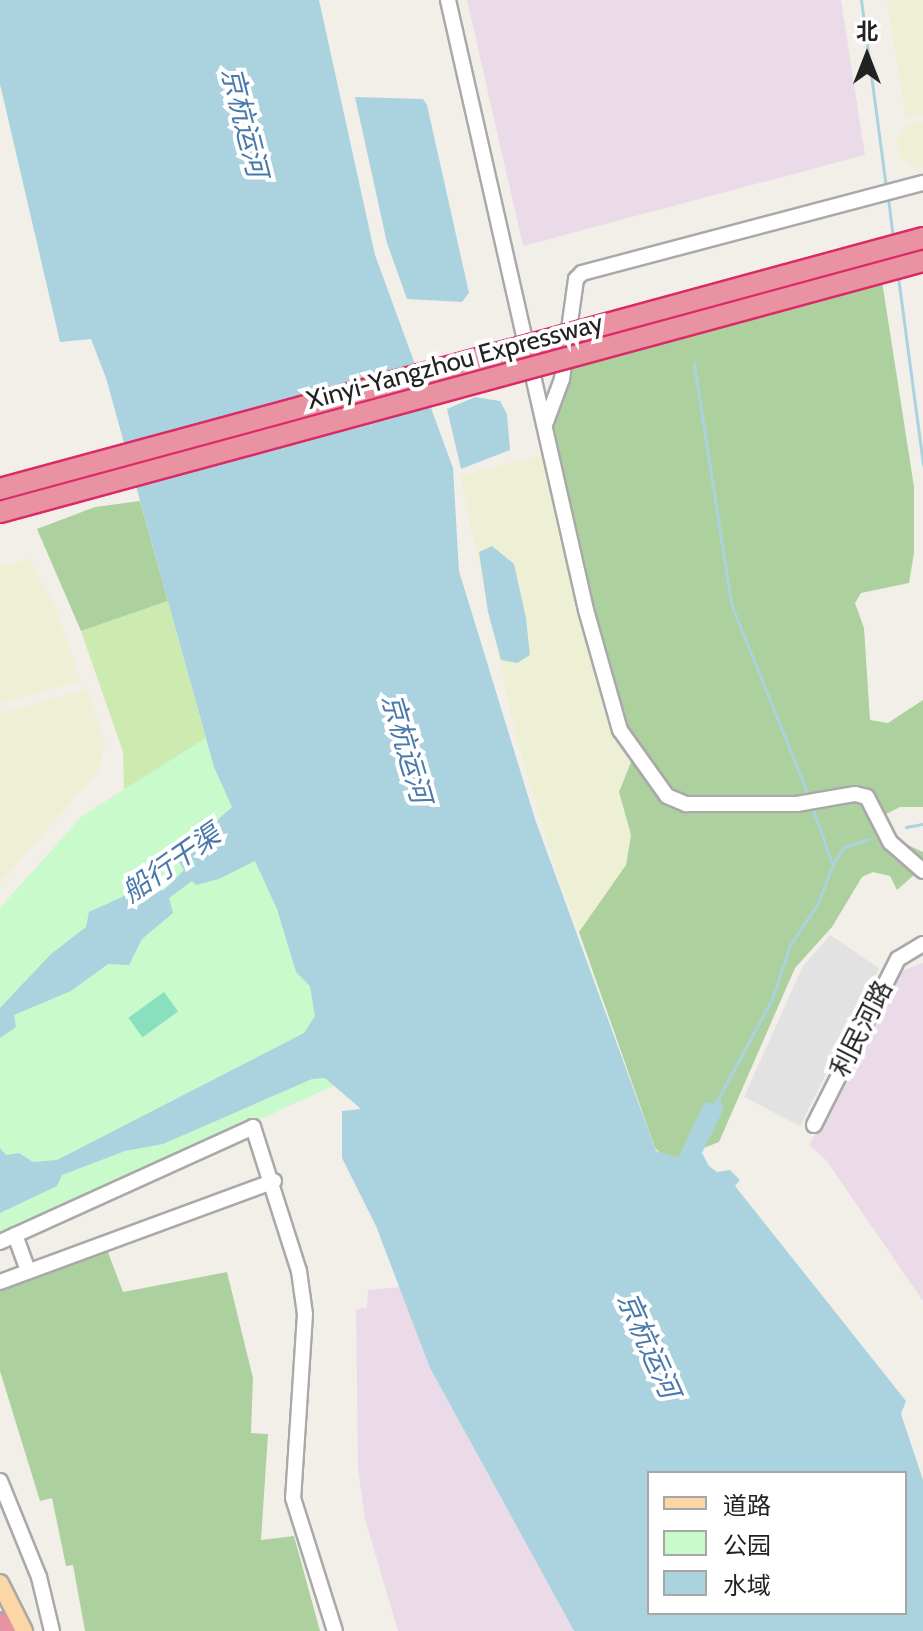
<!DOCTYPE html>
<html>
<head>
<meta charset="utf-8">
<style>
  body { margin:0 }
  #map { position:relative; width:923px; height:1631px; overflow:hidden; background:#f2efe9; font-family:Cabin,"Noto Sans SC",sans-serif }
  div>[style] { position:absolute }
  .industrial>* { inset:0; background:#ebdbe8 }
  .farmland>* { inset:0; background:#eef0d5 }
  .grass>* { inset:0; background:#cdebb0 }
  .forest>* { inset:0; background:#add19e }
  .park>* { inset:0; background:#c8facc }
  .pitch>* { inset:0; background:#88e0be; transform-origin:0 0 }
  .parking>* { inset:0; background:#e2e2e2 }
  .water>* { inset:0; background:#aad3df }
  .stream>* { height:3px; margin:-1.5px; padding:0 1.5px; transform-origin:1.5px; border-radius:1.5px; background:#aad3df }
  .roads { filter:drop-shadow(2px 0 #a9a9a9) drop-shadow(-2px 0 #a9a9a9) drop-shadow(0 2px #a9a9a9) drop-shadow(0 -2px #a9a9a9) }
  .minor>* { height:14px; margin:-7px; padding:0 7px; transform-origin:7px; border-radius:7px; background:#fff }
  .major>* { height:16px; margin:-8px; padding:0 8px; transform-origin:8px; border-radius:8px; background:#fcd6a4 }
  .highway>* { height:20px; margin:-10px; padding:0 10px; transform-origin:10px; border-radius:10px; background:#e892a2 }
  .bridges { filter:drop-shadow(2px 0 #dc2a67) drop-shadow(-2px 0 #dc2a67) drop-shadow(0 2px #dc2a67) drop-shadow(0 -2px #dc2a67) }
  .highway-bridge>* { height:20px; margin:-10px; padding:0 10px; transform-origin:10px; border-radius:10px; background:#e892a2 }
  span { translate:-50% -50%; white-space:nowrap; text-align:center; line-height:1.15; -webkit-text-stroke:8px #fff; paint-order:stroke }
  .street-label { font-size:26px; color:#222 }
  .water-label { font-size:28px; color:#4a7aab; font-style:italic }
  .legend { position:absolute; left:647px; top:1471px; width:260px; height:144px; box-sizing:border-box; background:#fff; border:2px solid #a7a7a7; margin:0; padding:10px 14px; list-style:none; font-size:24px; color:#222 }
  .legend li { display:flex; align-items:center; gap:16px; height:40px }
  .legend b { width:40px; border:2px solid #a7a7a7 }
  .north { position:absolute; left:827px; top:16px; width:80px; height:80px; -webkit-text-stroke:6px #fff; paint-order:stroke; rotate:0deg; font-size:22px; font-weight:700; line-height:32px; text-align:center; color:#222 }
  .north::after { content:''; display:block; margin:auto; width:28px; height:36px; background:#222; clip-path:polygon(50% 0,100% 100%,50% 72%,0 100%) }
</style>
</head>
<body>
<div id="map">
  <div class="industrial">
    <div style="clip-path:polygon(467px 0,841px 0,865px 155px,523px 246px)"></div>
    <div style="clip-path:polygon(923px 963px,923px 1301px,826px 1160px,809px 1145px,900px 971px)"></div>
    <div style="clip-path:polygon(401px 1287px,430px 1368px,574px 1631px,398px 1631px,365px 1519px,358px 1469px,356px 1309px,367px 1308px,368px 1290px)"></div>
  </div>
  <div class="farmland">
    <div style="clip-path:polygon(887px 0,923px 0,923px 114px,906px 119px)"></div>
    <div style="clip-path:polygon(923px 121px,923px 167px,915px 168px,900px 156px,897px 139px,907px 126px)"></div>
    <div style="clip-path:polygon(546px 454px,605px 715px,630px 762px,619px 792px,631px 835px,626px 865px,579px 932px,556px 872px,516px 737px,460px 476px)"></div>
    <div style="clip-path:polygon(29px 559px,55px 606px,81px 681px,0 703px,0 567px)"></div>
    <div style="clip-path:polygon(87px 689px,105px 744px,99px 770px,0 883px,0 713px)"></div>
  </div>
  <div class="grass">
    <div style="clip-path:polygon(168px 601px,206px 739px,124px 790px,123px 752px,81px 631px)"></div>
  </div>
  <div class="forest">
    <div style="clip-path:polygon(882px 281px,914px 487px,914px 553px,909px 583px,861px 593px,855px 603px,864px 628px,870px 720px,888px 723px,923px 700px,923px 807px,900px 807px,886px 814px,897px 840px,923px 852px,923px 867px,897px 890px,890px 876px,873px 872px,862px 877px,832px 927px,795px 968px,719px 1142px,678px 1158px,664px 1156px,655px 1148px,579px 932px,626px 865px,631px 835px,619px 792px,635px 752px,615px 716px,543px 407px,559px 373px,572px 366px)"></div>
    <div style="clip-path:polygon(140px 501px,168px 601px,81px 631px,37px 529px,95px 507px)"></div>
    <div style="clip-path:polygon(106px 1247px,123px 1292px,227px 1272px,253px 1378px,251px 1433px,268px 1434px,261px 1540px,294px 1536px,320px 1631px,85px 1631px,73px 1565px,66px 1566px,52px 1498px,40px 1501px,0 1371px,0 1286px)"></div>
  </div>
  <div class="park">
    <div style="clip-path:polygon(212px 734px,357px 1075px,0 1238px,0 908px,82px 816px)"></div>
  </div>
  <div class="pitch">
    <div style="left:164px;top:992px;width:24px;height:44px;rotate:54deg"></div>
  </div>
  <div class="parking">
    <div style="clip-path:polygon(830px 935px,879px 968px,800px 1126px,744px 1097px,802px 968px)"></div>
  </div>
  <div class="water">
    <div style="clip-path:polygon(evenodd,0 0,319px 0,375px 255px,453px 468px,459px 571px,535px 819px,656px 1151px,678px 1158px,705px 1102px,713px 1104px,720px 1096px,723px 1110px,702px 1153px,709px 1166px,717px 1172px,730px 1170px,740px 1180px,735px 1186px,906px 1401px,901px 1414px,923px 1480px,923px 1631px,574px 1631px,430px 1368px,376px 1226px,342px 1158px,342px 1111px,361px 1109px,325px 1078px,312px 1079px,163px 1144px,125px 1151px,62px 1175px,57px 1186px,0 1213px,0 1148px,6px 1155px,19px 1153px,33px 1162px,57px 1160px,304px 1033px,315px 1016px,310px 986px,296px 972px,277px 909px,255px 861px,219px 879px,196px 885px,192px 881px,169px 898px,173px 913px,142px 939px,129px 965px,108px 964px,71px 991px,14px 1015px,16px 1027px,0 1038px,0 1008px,51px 954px,86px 927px,89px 912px,153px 883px,158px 891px,164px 890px,184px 870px,176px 857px,232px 807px,214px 767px,106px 378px,91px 339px,60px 342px,0 84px,0 0,649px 1473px,905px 1473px,905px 1613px,649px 1613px,649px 1473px)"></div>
    <div style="clip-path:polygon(355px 97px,423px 99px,427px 105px,469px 293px,462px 302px,407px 299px,387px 243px)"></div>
    <div style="clip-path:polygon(475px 397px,500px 401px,507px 414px,510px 450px,461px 469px,447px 409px)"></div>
    <div style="clip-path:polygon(492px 546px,514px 564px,526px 618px,530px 655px,517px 663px,501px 660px,488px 612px,479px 552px)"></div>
  </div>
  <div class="stream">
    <div style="left:861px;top:0;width:189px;rotate:82.4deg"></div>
    <div style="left:888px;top:198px;width:40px;rotate:82.9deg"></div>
    <div style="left:898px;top:277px;width:189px;rotate:82.4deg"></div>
    <div style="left:694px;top:364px;width:243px;rotate:81.2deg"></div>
    <div style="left:731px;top:604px;width:203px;rotate:68deg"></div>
    <div style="left:813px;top:810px;width:56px;rotate:70.3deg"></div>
    <div style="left:906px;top:827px;width:17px;rotate:-10deg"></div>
    <div style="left:719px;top:1097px;width:111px;rotate:-61.6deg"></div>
    <div style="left:772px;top:999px;width:57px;rotate:-71.6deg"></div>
    <div style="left:790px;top:945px;width:50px;rotate:-56.3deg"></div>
    <div style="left:818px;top:903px;width:42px;rotate:-69deg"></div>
    <div style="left:833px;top:864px;width:20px;rotate:-57deg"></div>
    <div style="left:844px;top:847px;width:26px;rotate:-18deg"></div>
  </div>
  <div class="roads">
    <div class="minor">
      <div style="left:448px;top:0;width:625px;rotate:77.25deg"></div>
      <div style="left:586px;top:610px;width:125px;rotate:74.2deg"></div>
      <div style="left:620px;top:730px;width:81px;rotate:54.5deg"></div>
      <div style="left:667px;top:796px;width:21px;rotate:23deg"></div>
      <div style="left:686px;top:804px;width:111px"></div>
      <div style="left:797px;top:804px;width:59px;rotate:-9.8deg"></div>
      <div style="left:855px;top:794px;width:12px;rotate:14deg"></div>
      <div style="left:867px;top:797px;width:51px;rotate:62.9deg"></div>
      <div style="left:890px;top:842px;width:44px;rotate:41.3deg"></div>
      <div style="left:546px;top:422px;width:46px;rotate:-69.6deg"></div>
      <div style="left:562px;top:379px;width:101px;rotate:-82deg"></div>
      <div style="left:576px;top:279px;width:8px;rotate:-45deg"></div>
      <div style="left:582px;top:273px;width:353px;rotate:-14.8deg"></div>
      <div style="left:814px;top:1125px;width:186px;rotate:-63.2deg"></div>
      <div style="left:898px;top:959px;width:29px;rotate:-31deg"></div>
      <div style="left:15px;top:1235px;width:38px;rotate:70deg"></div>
      <div style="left:0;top:1242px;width:278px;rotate:-24.4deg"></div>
      <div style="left:253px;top:1127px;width:151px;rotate:72.3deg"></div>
      <div style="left:299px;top:1271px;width:43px;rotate:82.1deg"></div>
      <div style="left:305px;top:1314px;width:184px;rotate:93.7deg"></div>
      <div style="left:293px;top:1498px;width:139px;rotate:72.5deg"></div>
      <div style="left:0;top:1282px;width:292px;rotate:-20.2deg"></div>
      <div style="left:0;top:1481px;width:104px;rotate:67.9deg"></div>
      <div style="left:39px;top:1577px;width:56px;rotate:76.5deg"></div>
    </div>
    <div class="major">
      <div style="left:0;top:1583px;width:54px;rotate:63.4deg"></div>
    </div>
    <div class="highway">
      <div style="left:0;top:1623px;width:9px;rotate:63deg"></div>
    </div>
  </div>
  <div class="bridges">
    <div class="highway-bridge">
      <div style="left:0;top:489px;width:957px;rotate:-15.21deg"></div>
      <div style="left:0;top:512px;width:957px;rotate:-15.21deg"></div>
    </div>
  </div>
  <div class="street-label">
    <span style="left:455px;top:362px;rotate:-15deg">Xinyi-Yangzhou Expressway</span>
    <span style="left:862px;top:1029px;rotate:-63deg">利民河路</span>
  </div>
  <div class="water-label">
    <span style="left:245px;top:122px;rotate:76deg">京杭运河</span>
    <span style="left:407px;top:748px;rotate:74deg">京杭运河</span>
    <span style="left:171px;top:863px;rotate:-35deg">船行干渠</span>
    <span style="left:649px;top:1345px;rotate:66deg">京杭运河</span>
  </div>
  <ul class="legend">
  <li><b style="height:10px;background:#fcd6a4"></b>道路</li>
  <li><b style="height:22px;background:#c8facc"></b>公园</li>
  <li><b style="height:22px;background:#aad3df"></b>水域</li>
  </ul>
  <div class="north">北</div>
</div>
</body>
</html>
